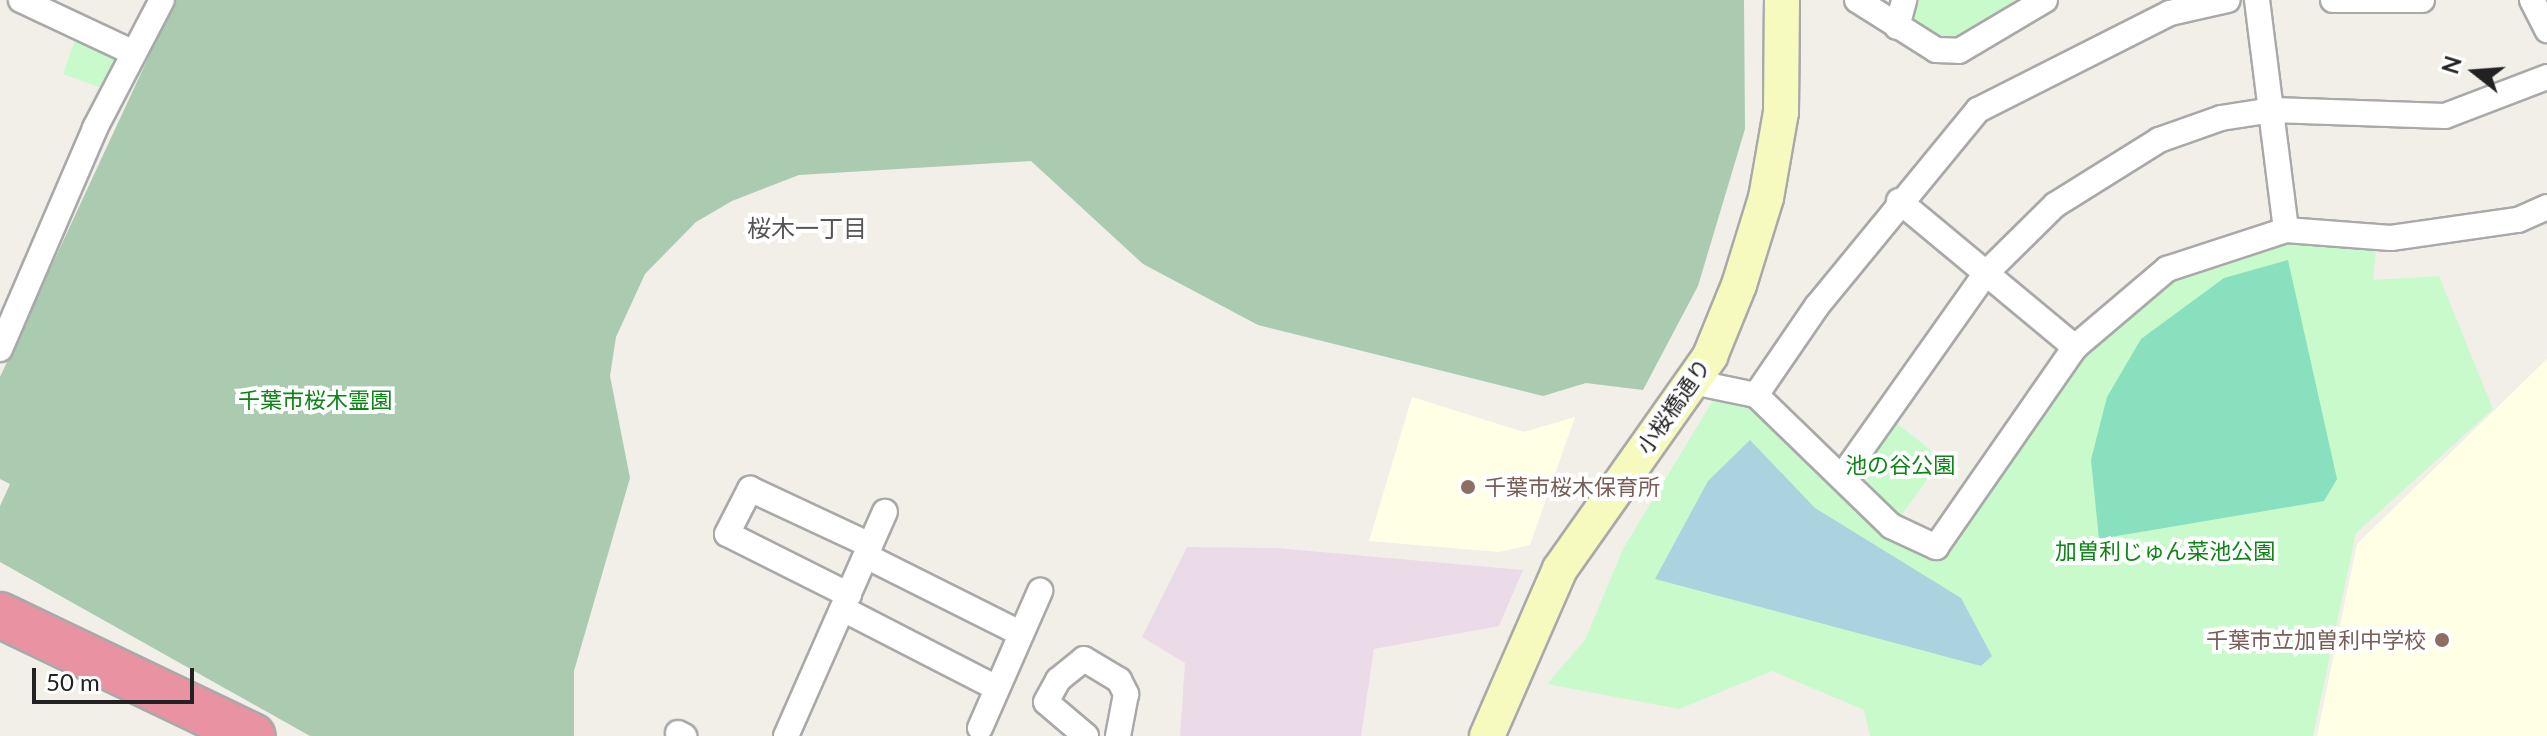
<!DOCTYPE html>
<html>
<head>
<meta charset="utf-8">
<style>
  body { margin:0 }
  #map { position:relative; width:2547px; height:736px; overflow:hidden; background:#f2efe9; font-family:Lato,"Noto Sans JP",sans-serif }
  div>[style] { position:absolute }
  .industrial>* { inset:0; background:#ebdbe8 }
  .education>* { inset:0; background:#ffffe5 }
  .cemetery>* { inset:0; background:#aacbaf }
  .park>* { inset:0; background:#c8facc }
  .pitch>* { inset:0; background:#88e0be }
  .water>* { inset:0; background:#aad3df }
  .roads { filter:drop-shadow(2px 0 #a9a9a9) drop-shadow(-2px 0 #a9a9a9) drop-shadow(0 2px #a9a9a9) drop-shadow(0 -2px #a9a9a9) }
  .street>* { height:24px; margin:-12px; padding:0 12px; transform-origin:12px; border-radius:12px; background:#fff }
  .secondary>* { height:34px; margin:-17px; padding:0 17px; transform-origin:17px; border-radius:17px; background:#f7fabf }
  .highway>* { height:44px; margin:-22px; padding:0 22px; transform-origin:22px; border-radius:22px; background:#e892a2 }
  .dots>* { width:22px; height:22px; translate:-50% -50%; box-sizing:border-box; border:4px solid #fff; border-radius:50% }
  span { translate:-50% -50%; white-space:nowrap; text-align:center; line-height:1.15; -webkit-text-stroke:8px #fff; paint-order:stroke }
  .park-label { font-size:22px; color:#0c8416 }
  .street-label { font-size:22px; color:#222 }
  .education-label { font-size:22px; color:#785e54 }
  .left { translate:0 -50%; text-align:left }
  .right { translate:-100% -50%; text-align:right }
  .neighbourhood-label { font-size:24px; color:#555 }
  .north { position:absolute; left:2435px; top:32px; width:80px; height:80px; -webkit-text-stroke:6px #fff; paint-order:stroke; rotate:287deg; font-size:22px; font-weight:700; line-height:32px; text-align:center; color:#222 }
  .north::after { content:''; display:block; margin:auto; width:28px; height:36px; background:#222; clip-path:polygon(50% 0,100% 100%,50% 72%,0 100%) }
  .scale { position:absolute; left:32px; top:668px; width:162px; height:36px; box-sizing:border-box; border:4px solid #222; border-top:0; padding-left:10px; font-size:24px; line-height:28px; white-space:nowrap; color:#222; -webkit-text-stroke:6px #fff; paint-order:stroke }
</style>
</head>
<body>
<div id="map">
  <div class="industrial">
    <div style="clip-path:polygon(1187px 547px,1276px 548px,1523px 570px,1499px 626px,1374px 649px,1361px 736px,1180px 736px,1185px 663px,1142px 637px)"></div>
  </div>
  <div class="education">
    <div style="clip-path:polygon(2547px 359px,2547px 736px,2317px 736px,2357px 544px)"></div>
    <div style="clip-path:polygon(1412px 397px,1524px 432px,1575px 417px,1530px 545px,1499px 552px,1369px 541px)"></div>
  </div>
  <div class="cemetery">
    <div style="clip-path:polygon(175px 0,1744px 0,1745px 129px,1698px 286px,1643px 390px,1586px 383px,1543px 396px,1258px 325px,1143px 264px,1031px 161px,799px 175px,732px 201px,696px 222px,645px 274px,616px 337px,610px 376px,630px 478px,574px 671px,574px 736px,310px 736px,0 562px,0 506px,10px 484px,0 479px,0 377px)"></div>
  </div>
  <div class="park">
    <div style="clip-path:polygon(1919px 0,2014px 0,2010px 15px,1957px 45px,1936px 40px,1913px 21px)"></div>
    <div style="clip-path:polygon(77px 35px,115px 52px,120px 62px,110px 91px,63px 74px)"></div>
    <div style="clip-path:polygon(2286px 234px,2377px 241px,2373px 280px,2439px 276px,2493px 409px,2356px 533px,2313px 736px,1870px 736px,1864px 710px,1772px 671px,1679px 709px,1547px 684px,1585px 640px,1623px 549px,1718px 392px,1751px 399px,1940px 558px,2078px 361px,2142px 300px,2199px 267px)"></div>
    <div style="clip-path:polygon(1894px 421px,1942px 459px,1898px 520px,1860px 471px)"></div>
  </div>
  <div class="pitch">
    <div style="clip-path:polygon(2288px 260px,2337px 479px,2324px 501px,2099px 539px,2091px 460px,2107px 397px,2141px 339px,2224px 278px)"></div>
  </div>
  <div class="water">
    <div style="clip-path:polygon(1750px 440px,1815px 508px,1961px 598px,1992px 656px,1981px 666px,1655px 579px,1708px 481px)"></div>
  </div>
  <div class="roads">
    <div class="street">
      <div style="left:21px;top:0;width:123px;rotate:25.1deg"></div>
      <div style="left:1857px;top:0;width:93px;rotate:32.3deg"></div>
      <div style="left:1936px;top:50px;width:23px;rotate:2deg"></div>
      <div style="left:1959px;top:51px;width:100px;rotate:-30.7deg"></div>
      <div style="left:2257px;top:0;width:232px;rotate:82.8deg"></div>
      <div style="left:2333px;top:0;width:89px"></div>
      <div style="left:2532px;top:0;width:34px;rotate:63deg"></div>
      <div style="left:1897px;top:27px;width:28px;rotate:-75deg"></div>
      <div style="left:1899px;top:201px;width:229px;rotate:39.7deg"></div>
      <div style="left:0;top:349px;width:241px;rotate:-66.7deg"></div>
      <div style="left:95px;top:128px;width:144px;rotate:-62.4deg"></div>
      <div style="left:1693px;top:382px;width:64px;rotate:11.7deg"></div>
      <div style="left:1756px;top:395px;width:188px;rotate:44.1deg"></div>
      <div style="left:1891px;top:526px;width:50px;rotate:25deg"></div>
      <div style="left:1936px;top:547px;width:244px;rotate:-55.2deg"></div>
      <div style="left:2075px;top:347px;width:121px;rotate:-40.3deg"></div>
      <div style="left:2167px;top:269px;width:125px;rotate:-18.1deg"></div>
      <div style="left:2286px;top:230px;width:105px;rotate:4.4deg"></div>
      <div style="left:2391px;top:238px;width:128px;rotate:-8.1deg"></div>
      <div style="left:2518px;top:220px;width:32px;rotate:-24deg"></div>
      <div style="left:1756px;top:395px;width:108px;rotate:-55.6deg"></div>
      <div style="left:1817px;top:306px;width:254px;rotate:-50.6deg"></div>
      <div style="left:1978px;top:110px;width:215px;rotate:-26.8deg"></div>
      <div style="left:2170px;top:13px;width:59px;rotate:-12.6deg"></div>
      <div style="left:1843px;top:475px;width:247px;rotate:-54.7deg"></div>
      <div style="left:1986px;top:273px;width:97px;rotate:-44.6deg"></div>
      <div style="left:2055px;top:205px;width:123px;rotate:-32deg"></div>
      <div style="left:2159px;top:140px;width:66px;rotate:-19.5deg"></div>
      <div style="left:2221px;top:118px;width:53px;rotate:-8.7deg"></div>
      <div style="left:2273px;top:110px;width:172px;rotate:2deg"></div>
      <div style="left:2445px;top:116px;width:109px;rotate:-20.9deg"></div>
      <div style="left:866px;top:556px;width:172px;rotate:26.6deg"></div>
      <div style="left:849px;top:595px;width:136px;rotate:-153.4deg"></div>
      <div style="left:727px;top:534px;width:51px;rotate:-62.9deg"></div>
      <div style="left:750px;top:489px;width:132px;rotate:25deg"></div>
      <div style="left:843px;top:609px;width:173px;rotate:27.2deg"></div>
      <div style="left:980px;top:728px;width:150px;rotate:-66.3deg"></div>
      <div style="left:678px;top:733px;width:7px;rotate:27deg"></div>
      <div style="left:786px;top:736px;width:245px;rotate:-66.2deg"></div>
      <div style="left:1086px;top:736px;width:52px;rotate:-139.6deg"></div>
      <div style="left:1046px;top:702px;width:25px;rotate:-61deg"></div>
      <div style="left:1058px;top:680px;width:33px;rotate:-39deg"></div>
      <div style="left:1084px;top:659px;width:41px;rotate:31deg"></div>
      <div style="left:1119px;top:680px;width:16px;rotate:63deg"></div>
      <div style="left:1126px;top:694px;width:43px;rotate:100.8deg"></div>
    </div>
    <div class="secondary">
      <div style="left:1487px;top:736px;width:182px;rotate:-66.4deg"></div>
      <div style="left:1560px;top:569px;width:261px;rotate:-54.8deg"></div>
      <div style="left:1710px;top:356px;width:77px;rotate:-67.8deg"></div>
      <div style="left:1739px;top:285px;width:91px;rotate:-72.8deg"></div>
      <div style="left:1766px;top:198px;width:87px;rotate:-80.1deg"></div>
      <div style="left:1781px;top:112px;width:112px;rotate:-89.5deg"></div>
    </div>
    <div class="highway">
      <div style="left:0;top:615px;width:280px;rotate:25.6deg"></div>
    </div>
  </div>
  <div class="dots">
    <div style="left:1468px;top:487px;background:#8d6e63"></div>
    <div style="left:2442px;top:640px;background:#8d6e63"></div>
  </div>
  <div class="park-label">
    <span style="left:315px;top:400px">千葉市桜木霊園</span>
    <span style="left:1900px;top:465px">池の谷公園</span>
    <span style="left:2165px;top:551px">加曽利じゅん菜池公園</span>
  </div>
  <div class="street-label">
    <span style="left:1673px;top:406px;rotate:-55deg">小桜橋通り</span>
  </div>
  <div class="education-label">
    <span class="left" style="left:1484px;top:487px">千葉市桜木保育所</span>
    <span class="right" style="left:2426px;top:640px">千葉市立加曽利中学校</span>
  </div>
  <div class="neighbourhood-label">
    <span style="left:807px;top:228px">桜木一丁目</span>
  </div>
  <div class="north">N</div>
  <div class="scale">50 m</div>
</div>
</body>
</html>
